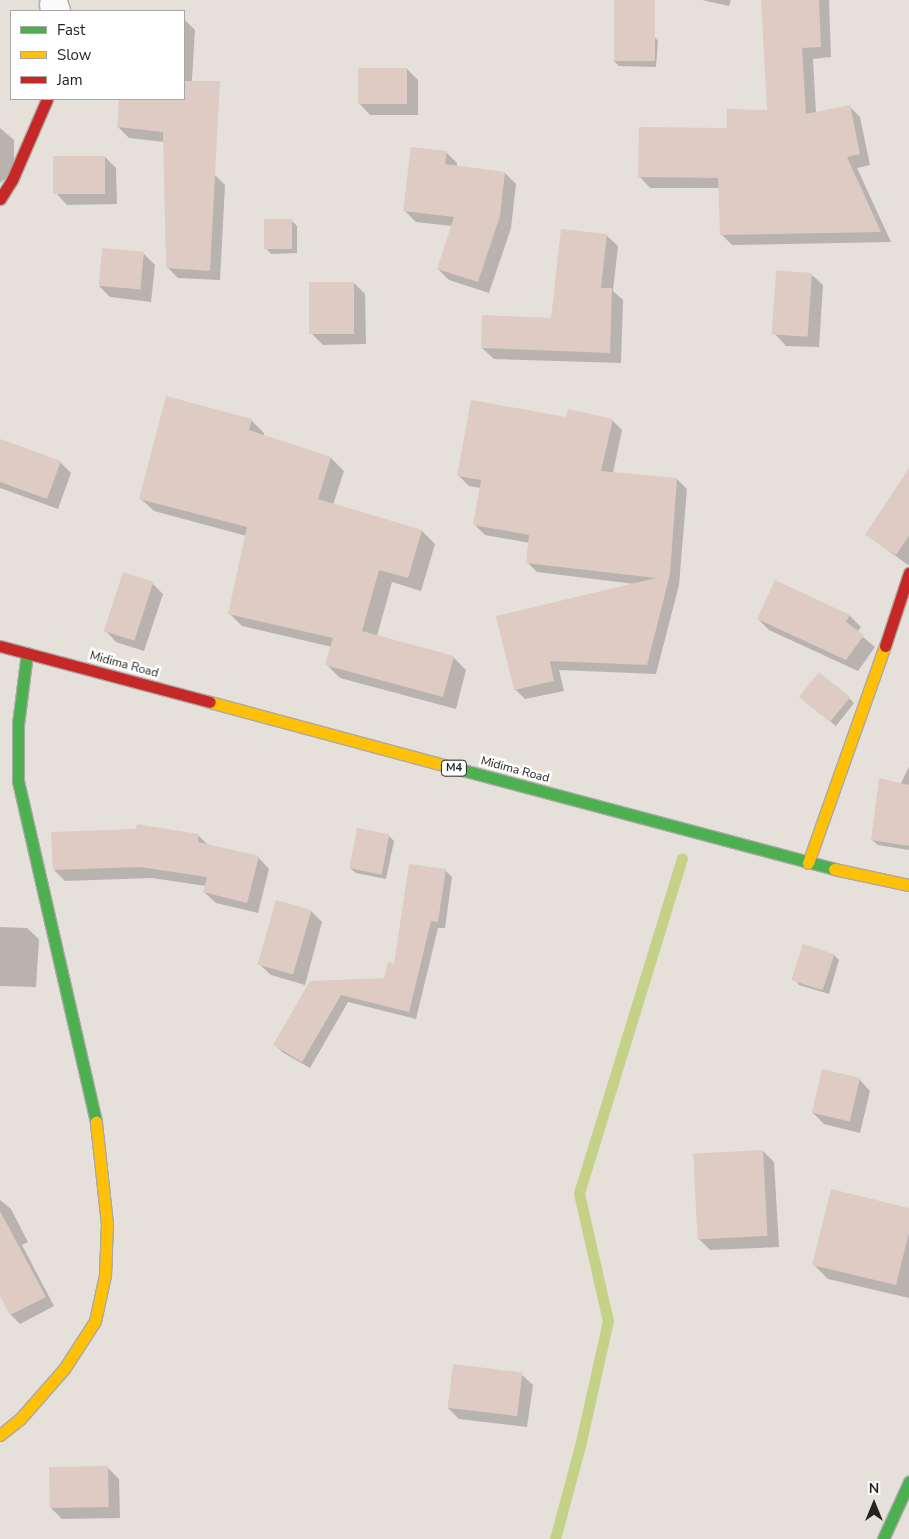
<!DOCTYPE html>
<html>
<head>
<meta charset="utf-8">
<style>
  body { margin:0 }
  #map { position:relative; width:909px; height:1539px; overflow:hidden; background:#e6e0db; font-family:"Nunito Sans",sans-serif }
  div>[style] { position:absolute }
  .shadow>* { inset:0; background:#0003 }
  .stream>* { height:11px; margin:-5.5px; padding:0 5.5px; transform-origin:5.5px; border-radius:5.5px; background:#c6d188 }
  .building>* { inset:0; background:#ddcbc4; transform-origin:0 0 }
  .roads { filter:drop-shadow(1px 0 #aca8a5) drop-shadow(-1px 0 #aca8a5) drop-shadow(0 1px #aca8a5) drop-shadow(0 -1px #aca8a5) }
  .street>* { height:28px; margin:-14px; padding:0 14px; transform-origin:14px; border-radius:14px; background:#fbfafa }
  .fast>* { height:11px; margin:-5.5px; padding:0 5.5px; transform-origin:5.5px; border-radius:5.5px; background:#4caf50 }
  .slow>* { height:11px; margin:-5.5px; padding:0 5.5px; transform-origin:5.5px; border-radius:5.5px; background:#ffc107 }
  .jam>* { height:11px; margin:-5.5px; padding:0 5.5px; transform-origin:5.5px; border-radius:5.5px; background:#c62828 }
  span { translate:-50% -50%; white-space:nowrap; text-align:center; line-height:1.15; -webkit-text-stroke:5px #fff; paint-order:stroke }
  .shield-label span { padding:1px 4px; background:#fff; border:1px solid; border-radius:4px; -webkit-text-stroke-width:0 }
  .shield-label { font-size:11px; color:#26231f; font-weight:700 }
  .street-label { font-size:12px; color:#26231f }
  .legend { position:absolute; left:10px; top:10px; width:175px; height:90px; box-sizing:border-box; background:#fff; border:1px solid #a8a7a5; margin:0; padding:6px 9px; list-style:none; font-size:15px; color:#26231f }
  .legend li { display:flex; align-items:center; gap:10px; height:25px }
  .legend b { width:25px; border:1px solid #a8a7a5 }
  .north { position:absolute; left:849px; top:1479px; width:50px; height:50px; -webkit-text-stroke:4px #fff; paint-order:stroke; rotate:0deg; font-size:14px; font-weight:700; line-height:20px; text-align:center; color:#26231f }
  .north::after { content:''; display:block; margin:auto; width:18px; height:22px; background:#26231f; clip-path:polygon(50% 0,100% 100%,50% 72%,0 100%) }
</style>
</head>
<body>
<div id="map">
  <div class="shadow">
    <div style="clip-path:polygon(702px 0,731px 0,729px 6px)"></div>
    <div style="clip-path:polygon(785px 0,829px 0,831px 57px,813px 59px,816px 113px,849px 106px,860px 117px,870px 165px,857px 168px,891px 242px,732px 245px,721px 234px,720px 188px,650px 188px,640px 177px,728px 129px,768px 111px)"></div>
    <div style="clip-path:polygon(184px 19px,195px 30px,191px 95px,184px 95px)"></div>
    <div style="clip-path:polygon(653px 35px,658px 41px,656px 67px,619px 66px,613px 60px)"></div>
    <div style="clip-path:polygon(407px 69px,418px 80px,418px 115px,370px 115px,359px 103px)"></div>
    <div style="clip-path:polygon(121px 99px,178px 99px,174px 143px,129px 138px,118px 127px)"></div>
    <div style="clip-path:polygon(0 128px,14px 140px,14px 172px,0 183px)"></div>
    <div style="clip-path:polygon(446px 152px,457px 163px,457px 167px,505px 173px,516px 184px,511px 228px,489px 293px,449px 280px,438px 269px,452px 226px,416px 222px,404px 210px)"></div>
    <div style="clip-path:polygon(105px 157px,116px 168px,117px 204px,67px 205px,56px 193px)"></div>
    <div style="clip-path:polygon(215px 175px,225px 185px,220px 280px,178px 278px,168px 268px)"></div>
    <div style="clip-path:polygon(291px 220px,297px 226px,297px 253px,271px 254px,266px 248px)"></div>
    <div style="clip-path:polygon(606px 235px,618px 246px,613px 291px,623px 300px,621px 363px,494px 359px,482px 348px,552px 319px)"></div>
    <div style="clip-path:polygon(144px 254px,155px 265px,151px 302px,110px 297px,99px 286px)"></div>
    <div style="clip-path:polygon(811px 274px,823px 285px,819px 347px,786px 346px,775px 334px)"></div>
    <div style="clip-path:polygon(354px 283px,365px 294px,366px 344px,323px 345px,312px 334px)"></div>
    <div style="clip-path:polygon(567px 418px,612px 420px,622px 430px,613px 473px,677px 479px,687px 489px,679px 585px,656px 674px,559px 670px,564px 691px,525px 699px,515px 689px,635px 584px,537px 572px,527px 562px,530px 543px,485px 535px,475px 525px,481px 488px,469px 486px,459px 476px)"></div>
    <div style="clip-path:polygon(251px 420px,264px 433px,264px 436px,331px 458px,344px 471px,333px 505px,422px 531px,435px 544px,421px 591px,392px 582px,377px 636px,453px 657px,466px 670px,456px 709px,340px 678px,327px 665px,332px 647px,242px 626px,229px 613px,247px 536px,154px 511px,140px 498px)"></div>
    <div style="clip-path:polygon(0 441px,60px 462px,71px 473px,58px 509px,0 488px)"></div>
    <div style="clip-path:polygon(909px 507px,909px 564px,908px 565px,867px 535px)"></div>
    <div style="clip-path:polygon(776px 582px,850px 616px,861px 627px,857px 632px,875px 647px,858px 671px,769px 630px,758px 619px)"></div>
    <div style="clip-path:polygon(152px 583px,163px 594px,144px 651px,116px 642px,105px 630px)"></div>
    <div style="clip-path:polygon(849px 698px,854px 703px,836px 726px,806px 702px)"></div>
    <div style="clip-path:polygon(909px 767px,909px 850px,878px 845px,872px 840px)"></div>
    <div style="clip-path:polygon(198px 835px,209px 846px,258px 857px,269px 869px,258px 913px,216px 903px,204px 892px,206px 886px,152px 878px,65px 881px,54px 870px)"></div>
    <div style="clip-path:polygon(388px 835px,394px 841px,386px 879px,356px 873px,350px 868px)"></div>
    <div style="clip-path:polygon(445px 870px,452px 877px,445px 928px,438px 928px,416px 1019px,348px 1002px,310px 1068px,282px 1052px,274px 1044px,311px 982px,385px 979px,395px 965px)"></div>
    <div style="clip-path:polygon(311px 911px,322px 922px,305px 985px,271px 975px,259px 964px)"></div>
    <div style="clip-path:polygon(0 927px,27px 928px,39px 939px,36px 987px,0 986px)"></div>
    <div style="clip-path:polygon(834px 955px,839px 960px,829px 994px,799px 985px,794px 979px)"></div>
    <div style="clip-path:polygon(859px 1079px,870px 1091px,860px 1133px,824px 1124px,813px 1113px)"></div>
    <div style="clip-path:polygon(763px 1151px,774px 1162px,779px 1247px,710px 1250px,699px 1239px)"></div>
    <div style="clip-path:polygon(0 1200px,11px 1209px,28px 1242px,22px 1245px,54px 1306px,20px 1324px,11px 1315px,0 1293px)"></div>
    <div style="clip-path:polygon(909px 1209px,909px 1298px,828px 1279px,814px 1265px)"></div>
    <div style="clip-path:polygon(521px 1374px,533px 1385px,527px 1427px,459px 1419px,448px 1408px)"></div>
    <div style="clip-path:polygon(108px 1468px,119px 1479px,120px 1518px,62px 1519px,51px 1508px)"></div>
  </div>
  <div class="stream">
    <div style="left:555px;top:1539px;width:96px;rotate:-75deg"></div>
    <div style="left:580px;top:1446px;width:128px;rotate:-77.4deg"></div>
    <div style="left:608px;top:1321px;width:131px;rotate:-102.8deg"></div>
    <div style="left:579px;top:1193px;width:350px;rotate:-72.9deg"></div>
  </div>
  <div class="building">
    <div style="left:614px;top:0;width:41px;height:61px"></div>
    <div style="clip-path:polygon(761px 0,819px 0,821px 47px,802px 48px,806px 114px,850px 105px,860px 154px,847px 157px,881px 232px,720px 235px,718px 178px,638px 177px,639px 127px,727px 128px,727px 109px,767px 110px)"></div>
    <div style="left:358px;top:68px;width:49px;height:36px"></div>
    <div style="clip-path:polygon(184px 81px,220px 81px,210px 271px,166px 268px,163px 132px,117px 127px,119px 99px,184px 99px)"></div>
    <div style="clip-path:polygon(411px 147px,447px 151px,445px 164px,505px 172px,500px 216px,478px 282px,437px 269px,454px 217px,403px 211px)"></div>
    <div style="left:53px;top:156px;width:52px;height:38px"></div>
    <div style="left:264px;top:219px;width:28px;height:30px"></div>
    <div style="clip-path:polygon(561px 229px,607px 234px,601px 288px,612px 288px,610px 353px,481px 348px,482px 315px,551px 318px)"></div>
    <div style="left:102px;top:248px;width:42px;height:38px;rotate:5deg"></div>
    <div style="left:812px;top:273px;width:64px;height:36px;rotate:94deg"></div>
    <div style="left:309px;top:282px;width:45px;height:52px"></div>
    <div style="clip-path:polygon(166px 396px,252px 419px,249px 430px,331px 457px,318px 499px,422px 530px,408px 578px,379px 570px,362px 631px,454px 656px,443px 697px,325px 665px,333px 638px,228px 614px,247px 527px,139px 499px)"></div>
    <div style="clip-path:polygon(471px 400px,566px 417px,568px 409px,613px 419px,601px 471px,677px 478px,670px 574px,647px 665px,550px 661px,554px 681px,514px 690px,496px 616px,656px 578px,526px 563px,529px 535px,473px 525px,481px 480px,457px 476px)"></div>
    <div style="clip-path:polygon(0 439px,61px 461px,47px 499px,0 482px)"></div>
    <div style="clip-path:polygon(909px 468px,909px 536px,896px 555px,865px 535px)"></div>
    <div style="left:123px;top:572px;width:32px;height:62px;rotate:18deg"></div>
    <div style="clip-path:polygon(775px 580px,850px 615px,846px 622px,864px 635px,846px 660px,757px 619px)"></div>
    <div style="left:819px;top:672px;width:40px;height:32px;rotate:39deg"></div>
    <div style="clip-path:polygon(879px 778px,909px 785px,909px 846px,871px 840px)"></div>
    <div style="clip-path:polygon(137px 824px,199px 834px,198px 842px,259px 856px,247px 903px,203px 892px,207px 877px,140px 867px,53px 870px,51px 832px,136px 829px)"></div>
    <div style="left:357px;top:828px;width:33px;height:41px;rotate:11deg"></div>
    <div style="clip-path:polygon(409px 864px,446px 869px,438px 922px,431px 921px,409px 1012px,341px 995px,302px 1062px,273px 1045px,310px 981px,384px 978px,388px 962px,394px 964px)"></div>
    <div style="left:276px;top:900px;width:37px;height:67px;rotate:16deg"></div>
    <div style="left:803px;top:944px;width:33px;height:38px;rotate:18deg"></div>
    <div style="left:822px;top:1069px;width:39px;height:45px;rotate:13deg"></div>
    <div style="left:763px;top:1150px;width:86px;height:70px;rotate:87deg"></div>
    <div style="clip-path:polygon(831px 1189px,909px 1208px,909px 1233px,896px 1285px,812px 1265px)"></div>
    <div style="clip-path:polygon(0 1211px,46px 1297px,10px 1315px,0 1296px)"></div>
    <div style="left:453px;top:1364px;width:70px;height:44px;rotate:7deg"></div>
    <div style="left:108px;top:1466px;width:41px;height:59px;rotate:89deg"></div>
  </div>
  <div class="roads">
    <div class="street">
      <div style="left:54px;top:5px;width:6px;rotate:72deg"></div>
    </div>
    <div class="fast">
      <div style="left:27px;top:653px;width:72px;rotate:97.2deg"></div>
      <div style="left:18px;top:724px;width:57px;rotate:90deg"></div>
      <div style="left:18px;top:781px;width:350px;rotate:77.1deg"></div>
      <div style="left:459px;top:769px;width:388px;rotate:14.9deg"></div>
      <div style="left:883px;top:1539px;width:63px;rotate:-65.5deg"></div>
    </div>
    <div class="slow">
      <div style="left:210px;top:702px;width:258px;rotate:15.1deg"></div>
      <div style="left:808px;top:863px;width:230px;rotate:-70.5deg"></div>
      <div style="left:834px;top:869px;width:77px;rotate:12deg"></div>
      <div style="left:0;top:1435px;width:26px;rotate:-39deg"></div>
      <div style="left:20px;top:1419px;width:67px;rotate:-48.7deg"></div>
      <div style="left:64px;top:1369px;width:57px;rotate:-57.1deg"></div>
      <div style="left:95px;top:1321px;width:47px;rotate:-77.7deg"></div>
      <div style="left:105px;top:1275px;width:51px;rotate:-87.8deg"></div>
      <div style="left:107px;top:1224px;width:103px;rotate:-96.2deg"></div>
    </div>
    <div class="jam">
      <div style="left:0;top:199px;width:22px;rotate:-58deg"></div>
      <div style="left:12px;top:180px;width:88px;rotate:-66.6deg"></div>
      <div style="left:0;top:646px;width:217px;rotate:14.9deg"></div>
      <div style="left:885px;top:646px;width:77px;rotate:-71.8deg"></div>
    </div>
  </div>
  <div class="shield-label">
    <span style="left:454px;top:768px">M4</span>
  </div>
  <div class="street-label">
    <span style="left:124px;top:665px;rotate:15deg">Midima Road</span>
    <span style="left:515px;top:770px;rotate:15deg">Midima Road</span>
  </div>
  <ul class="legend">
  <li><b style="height:6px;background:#4caf50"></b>Fast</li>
  <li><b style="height:6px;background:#ffc107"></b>Slow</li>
  <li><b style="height:6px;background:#c62828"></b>Jam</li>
  </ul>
  <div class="north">N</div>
</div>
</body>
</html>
